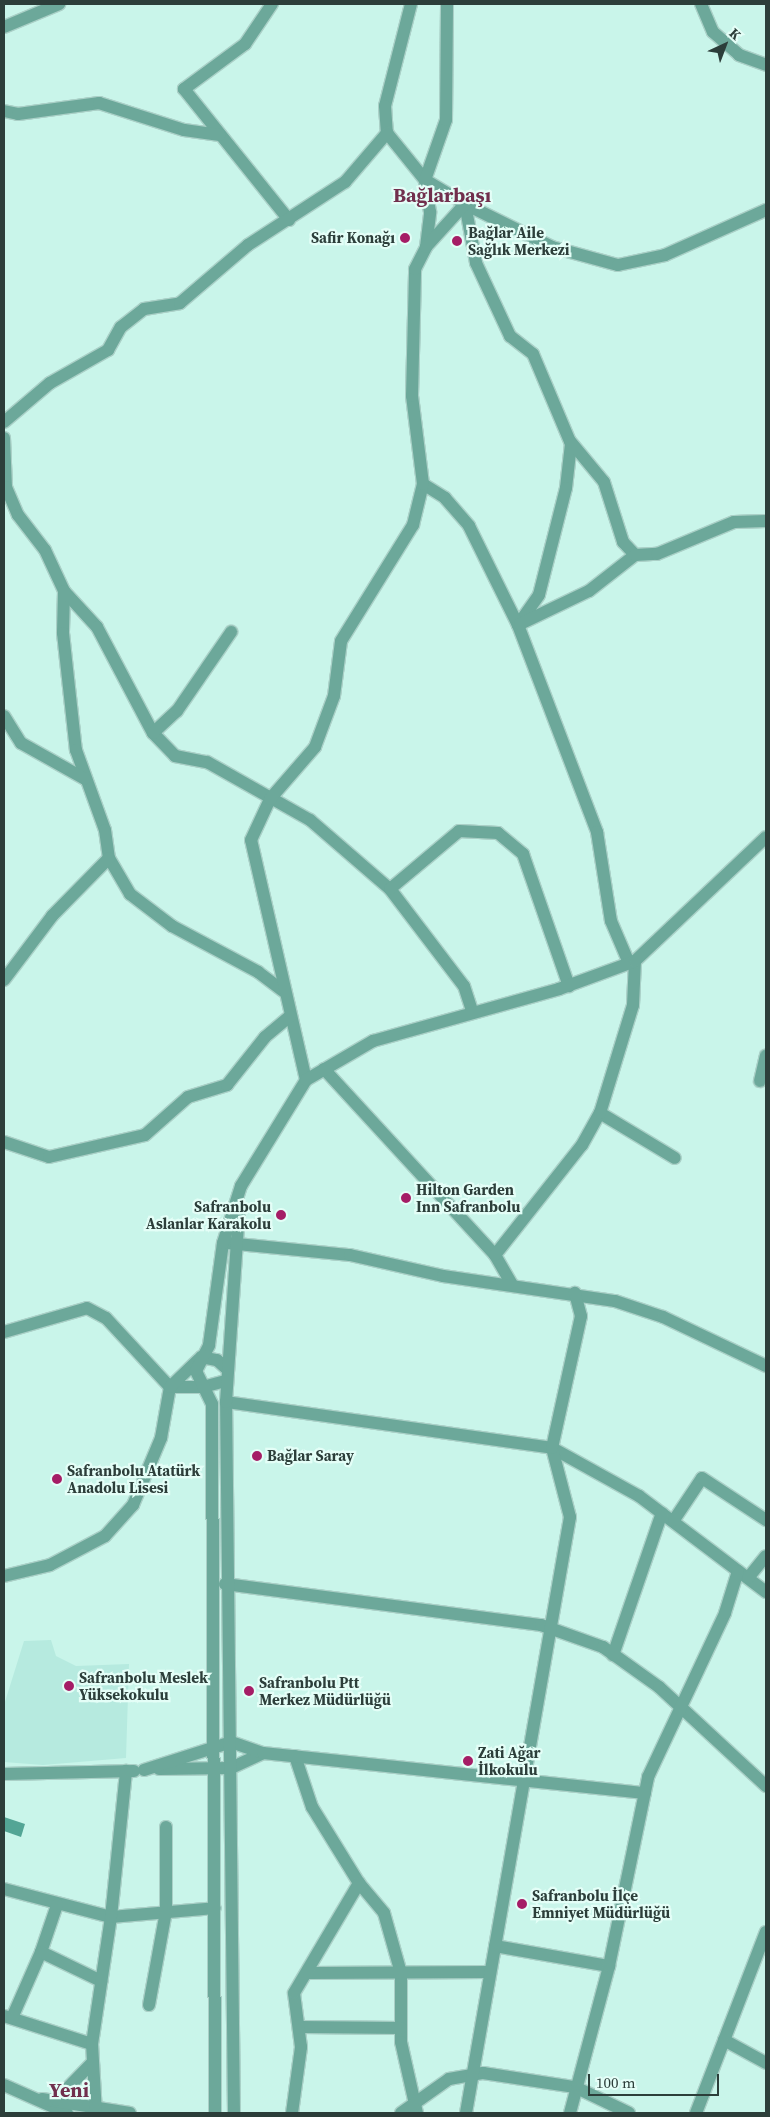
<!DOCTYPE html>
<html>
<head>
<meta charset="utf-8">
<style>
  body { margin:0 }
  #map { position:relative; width:770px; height:2117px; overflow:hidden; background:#c9f5ea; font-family:"Source Serif 4",serif }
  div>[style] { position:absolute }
  .built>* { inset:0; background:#b6eadf }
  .water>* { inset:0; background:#53a595 }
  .roads { filter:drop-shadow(1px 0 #aad0c7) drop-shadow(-1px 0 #aad0c7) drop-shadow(0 1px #aad0c7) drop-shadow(0 -1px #aad0c7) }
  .minor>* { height:12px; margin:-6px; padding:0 6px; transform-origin:6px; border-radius:6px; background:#6ca89a }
  .dots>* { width:14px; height:14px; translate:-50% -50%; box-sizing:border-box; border:2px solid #e4fef7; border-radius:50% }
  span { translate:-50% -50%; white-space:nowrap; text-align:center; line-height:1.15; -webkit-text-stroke:4.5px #e4fef7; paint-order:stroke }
  .poi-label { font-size:15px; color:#2c3e3a; font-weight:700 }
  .left { translate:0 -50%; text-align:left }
  .right { translate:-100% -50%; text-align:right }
  .district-label { font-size:20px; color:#712f4d; font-weight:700 }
  .frame { position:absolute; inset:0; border:5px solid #2c3e3a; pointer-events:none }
  .north { position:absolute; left:700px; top:20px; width:50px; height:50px; -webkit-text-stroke:4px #e4fef7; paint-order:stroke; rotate:43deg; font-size:14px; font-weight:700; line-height:20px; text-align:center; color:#2c3e3a }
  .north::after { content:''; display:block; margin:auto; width:18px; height:22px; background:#2c3e3a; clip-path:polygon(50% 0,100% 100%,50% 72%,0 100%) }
  .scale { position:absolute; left:588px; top:2074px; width:131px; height:22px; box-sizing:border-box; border:2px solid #2c3e3a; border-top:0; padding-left:6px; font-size:15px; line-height:18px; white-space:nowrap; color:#2c3e3a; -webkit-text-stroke:4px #e4fef7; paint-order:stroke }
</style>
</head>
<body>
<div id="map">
  <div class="built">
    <div style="clip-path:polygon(51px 1640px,56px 1656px,76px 1666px,129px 1664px,126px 1758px,43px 1765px,4px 1762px,4px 1705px,24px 1641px)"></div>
  </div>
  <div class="water">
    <div style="clip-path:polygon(4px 1817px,25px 1824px,21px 1837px,4px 1831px)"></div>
  </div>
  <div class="roads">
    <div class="minor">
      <div style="left:272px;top:4px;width:48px;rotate:124deg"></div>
      <div style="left:245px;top:44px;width:76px;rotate:143.6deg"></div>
      <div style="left:184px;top:89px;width:168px;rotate:51.3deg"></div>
      <div style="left:411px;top:4px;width:105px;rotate:104.3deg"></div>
      <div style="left:385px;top:106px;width:27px;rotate:86deg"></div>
      <div style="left:387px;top:133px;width:60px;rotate:51deg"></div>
      <div style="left:425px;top:180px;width:47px;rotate:31deg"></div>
      <div style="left:465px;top:204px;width:97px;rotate:26.3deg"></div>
      <div style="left:552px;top:247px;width:68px;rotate:15.3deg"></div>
      <div style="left:618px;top:265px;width:48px;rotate:-12deg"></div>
      <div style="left:665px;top:255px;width:111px;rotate:-24deg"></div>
      <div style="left:701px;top:4px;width:30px;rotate:67deg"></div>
      <div style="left:713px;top:32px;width:35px;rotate:41deg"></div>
      <div style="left:739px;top:55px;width:29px;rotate:20deg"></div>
      <div style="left:4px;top:27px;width:60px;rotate:-22.7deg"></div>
      <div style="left:4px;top:111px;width:14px;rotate:12deg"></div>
      <div style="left:18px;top:114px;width:82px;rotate:-7.7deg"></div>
      <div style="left:99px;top:103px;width:89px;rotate:17.6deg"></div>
      <div style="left:184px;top:130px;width:36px;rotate:8deg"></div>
      <div style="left:465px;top:204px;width:60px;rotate:79.4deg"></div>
      <div style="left:476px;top:263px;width:81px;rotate:65deg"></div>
      <div style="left:510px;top:336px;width:29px;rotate:38deg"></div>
      <div style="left:533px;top:354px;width:98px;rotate:67.1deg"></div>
      <div style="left:571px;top:444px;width:44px;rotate:96.5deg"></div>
      <div style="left:566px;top:488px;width:110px;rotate:104.2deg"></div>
      <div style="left:539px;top:595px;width:37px;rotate:125deg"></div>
      <div style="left:426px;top:247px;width:35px;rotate:-83deg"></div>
      <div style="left:430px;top:212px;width:32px;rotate:-99deg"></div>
      <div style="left:425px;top:180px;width:64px;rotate:-70.7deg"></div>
      <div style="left:446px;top:120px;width:116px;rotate:-89.5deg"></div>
      <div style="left:4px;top:422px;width:60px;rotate:-40.3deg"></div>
      <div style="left:50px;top:383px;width:67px;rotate:-29.6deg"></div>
      <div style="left:108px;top:350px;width:26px;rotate:-61deg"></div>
      <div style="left:121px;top:327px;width:29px;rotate:-38deg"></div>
      <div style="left:144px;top:309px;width:36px;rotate:-9deg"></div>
      <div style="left:180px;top:303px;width:89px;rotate:-40.5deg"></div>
      <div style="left:248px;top:245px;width:116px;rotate:-33deg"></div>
      <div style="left:345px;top:182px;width:65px;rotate:-49.4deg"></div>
      <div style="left:4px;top:438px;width:49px;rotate:87.7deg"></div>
      <div style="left:6px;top:487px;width:30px;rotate:67deg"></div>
      <div style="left:18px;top:515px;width:44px;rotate:52.4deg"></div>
      <div style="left:45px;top:550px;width:45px;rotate:65.1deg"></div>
      <div style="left:64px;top:591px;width:42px;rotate:91.4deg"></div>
      <div style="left:63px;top:633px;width:118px;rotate:83.7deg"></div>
      <div style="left:76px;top:750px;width:85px;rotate:70.1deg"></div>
      <div style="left:105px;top:830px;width:28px;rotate:82deg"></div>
      <div style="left:109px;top:858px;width:42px;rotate:59.7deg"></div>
      <div style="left:130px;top:894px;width:53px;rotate:37.3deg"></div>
      <div style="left:172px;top:926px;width:98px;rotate:28.1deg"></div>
      <div style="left:258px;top:972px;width:31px;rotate:37deg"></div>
      <div style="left:570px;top:441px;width:53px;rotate:50.3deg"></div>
      <div style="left:604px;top:482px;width:63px;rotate:72.4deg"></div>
      <div style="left:623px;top:542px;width:18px;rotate:47deg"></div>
      <div style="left:423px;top:484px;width:26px;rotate:32deg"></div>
      <div style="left:445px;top:498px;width:37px;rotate:49deg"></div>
      <div style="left:469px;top:526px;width:110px;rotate:63.7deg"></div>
      <div style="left:518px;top:625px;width:222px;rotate:69.1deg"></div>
      <div style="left:597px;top:832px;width:90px;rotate:81.1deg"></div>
      <div style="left:611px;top:921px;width:46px;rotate:66.8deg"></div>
      <div style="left:64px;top:591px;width:49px;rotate:47.5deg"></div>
      <div style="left:97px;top:627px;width:120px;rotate:62.2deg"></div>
      <div style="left:153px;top:733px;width:32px;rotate:46deg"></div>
      <div style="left:175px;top:756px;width:33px;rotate:11deg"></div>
      <div style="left:207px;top:762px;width:118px;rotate:29.4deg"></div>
      <div style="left:310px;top:820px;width:106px;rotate:40.8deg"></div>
      <div style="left:390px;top:889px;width:122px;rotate:52.7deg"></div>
      <div style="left:464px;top:986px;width:28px;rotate:72deg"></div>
      <div style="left:520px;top:624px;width:76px;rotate:-25.6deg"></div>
      <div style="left:589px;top:591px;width:58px;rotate:-38deg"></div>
      <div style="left:635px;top:555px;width:22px;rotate:-3deg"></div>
      <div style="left:657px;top:554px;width:83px;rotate:-22.6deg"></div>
      <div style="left:734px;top:522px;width:32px;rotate:-2deg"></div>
      <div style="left:4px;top:716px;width:32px;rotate:58deg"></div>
      <div style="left:21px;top:743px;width:73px;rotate:29.4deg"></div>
      <div style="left:153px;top:733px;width:33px;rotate:-43deg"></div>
      <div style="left:177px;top:711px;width:96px;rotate:-55.6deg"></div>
      <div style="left:390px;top:889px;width:90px;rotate:-40deg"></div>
      <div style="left:459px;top:831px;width:39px;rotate:3deg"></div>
      <div style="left:498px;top:833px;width:33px;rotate:40deg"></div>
      <div style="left:523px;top:854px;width:140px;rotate:70.8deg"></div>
      <div style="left:4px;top:980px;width:80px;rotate:-53.1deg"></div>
      <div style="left:52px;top:916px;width:81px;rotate:-45.5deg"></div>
      <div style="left:324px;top:1069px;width:253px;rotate:47.4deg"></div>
      <div style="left:495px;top:1255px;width:34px;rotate:60deg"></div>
      <div style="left:306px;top:1080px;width:246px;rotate:-102.9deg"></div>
      <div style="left:251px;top:840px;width:45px;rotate:-65.1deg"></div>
      <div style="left:270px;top:799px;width:69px;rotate:-49.1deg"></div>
      <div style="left:315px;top:747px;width:54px;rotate:-69.6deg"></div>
      <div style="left:334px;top:696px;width:55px;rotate:-82.7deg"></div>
      <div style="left:341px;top:641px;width:137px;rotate:-58.2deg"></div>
      <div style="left:413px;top:525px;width:42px;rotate:-76.3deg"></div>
      <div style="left:423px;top:484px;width:89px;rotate:-97.1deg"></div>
      <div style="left:412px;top:396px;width:127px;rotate:-88.6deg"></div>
      <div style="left:415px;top:269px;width:25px;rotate:-63deg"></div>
      <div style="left:426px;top:247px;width:58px;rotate:-47.8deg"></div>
      <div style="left:760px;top:1081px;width:26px;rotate:-77deg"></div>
      <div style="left:600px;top:1113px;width:87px;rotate:31deg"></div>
      <div style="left:4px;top:1142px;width:47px;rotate:18.4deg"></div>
      <div style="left:49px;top:1157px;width:98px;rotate:-12.9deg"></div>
      <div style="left:145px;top:1135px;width:57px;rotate:-41.5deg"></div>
      <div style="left:188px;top:1097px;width:41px;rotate:-17.1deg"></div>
      <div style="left:227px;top:1085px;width:61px;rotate:-51.6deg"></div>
      <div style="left:265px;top:1037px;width:33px;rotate:-40deg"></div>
      <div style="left:227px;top:1243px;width:124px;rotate:5.6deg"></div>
      <div style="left:350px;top:1255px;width:95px;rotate:12.7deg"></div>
      <div style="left:443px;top:1276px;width:174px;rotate:8.3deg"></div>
      <div style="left:615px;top:1301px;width:51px;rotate:18.4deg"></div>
      <div style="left:663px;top:1317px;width:114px;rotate:25.4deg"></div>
      <div style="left:495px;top:1255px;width:140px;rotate:-51.7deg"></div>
      <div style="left:582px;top:1145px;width:37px;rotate:-61deg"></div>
      <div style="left:600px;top:1113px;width:113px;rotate:-73deg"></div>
      <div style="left:633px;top:1005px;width:44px;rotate:-87.4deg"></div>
      <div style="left:4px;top:1332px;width:86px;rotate:-16.1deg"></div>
      <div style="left:87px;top:1308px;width:21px;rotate:28deg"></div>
      <div style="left:106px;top:1318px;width:94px;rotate:47.2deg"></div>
      <div style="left:170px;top:1387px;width:33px"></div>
      <div style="left:203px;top:1387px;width:24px;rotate:-15deg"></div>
      <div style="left:201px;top:1357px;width:16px;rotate:11deg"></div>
      <div style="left:217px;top:1360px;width:13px;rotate:42deg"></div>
      <div style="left:226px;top:1402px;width:329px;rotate:8deg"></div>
      <div style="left:552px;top:1448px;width:99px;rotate:28.9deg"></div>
      <div style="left:639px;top:1496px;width:159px;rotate:37.1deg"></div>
      <div style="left:674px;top:1520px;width:50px;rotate:-56.3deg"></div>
      <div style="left:702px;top:1478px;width:77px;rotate:33.3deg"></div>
      <div style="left:4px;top:1576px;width:47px;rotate:-13.4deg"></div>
      <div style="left:50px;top:1565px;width:62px;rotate:-27.8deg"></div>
      <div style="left:105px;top:1536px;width:42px;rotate:-47.9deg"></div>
      <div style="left:133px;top:1505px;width:73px;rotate:-67.3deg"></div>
      <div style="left:161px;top:1438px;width:52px;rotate:-80deg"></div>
      <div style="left:170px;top:1387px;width:40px;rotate:-44deg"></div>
      <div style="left:748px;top:1578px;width:28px;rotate:-51deg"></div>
      <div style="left:225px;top:1584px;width:319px;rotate:7.4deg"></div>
      <div style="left:541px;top:1625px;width:66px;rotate:19.5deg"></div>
      <div style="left:603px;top:1647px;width:69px;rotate:35.5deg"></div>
      <div style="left:659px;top:1687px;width:146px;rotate:42.8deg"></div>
      <div style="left:613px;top:1655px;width:150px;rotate:-71deg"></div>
      <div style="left:295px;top:1756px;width:54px;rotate:71.6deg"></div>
      <div style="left:312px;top:1807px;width:89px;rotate:58.3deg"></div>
      <div style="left:359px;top:1883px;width:39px;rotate:50deg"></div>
      <div style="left:384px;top:1913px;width:62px;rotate:74.2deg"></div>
      <div style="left:401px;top:1973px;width:69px;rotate:90deg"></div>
      <div style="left:401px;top:2042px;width:73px;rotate:77.3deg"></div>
      <div style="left:159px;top:1769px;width:72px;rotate:-0.8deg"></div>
      <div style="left:231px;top:1768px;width:35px;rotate:-25deg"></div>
      <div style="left:144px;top:1770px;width:91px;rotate:-17.8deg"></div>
      <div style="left:231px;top:1742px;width:34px;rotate:19deg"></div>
      <div style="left:263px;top:1753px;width:384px;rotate:6deg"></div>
      <div style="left:4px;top:1774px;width:130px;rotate:-1.3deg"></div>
      <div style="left:4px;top:1889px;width:111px;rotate:14.7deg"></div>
      <div style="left:111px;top:1917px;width:104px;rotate:-4.9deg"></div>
      <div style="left:495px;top:1946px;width:116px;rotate:10deg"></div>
      <div style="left:41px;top:1952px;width:50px;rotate:-71.2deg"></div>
      <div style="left:309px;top:1973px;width:181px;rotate:-0.3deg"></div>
      <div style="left:149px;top:2005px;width:96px;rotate:-79.7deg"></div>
      <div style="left:166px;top:1911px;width:84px;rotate:-90deg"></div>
      <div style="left:4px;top:2016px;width:92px;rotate:17.7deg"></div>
      <div style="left:12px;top:2018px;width:72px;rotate:-66.3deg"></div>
      <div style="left:41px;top:1952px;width:67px;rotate:25.8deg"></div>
      <div style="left:301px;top:2027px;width:100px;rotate:0.6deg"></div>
      <div style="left:724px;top:2040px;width:48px;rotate:28.7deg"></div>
      <div style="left:4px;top:2085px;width:69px;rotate:24deg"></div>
      <div style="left:42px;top:2099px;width:89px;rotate:9deg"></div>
      <div style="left:56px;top:2100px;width:52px;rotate:-45.8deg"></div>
      <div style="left:96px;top:2113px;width:69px;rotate:-93.3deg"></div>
      <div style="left:92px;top:2044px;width:128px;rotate:-81.5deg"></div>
      <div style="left:111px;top:1917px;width:147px;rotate:-84.1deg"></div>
      <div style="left:215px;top:2113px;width:709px;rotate:-90.24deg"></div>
      <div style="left:212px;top:1404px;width:37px;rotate:-116deg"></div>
      <div style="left:196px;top:1371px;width:29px;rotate:-63deg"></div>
      <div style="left:209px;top:1345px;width:103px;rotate:-82.2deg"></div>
      <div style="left:223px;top:1243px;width:60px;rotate:-72.5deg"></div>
      <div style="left:241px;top:1186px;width:124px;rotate:-58.5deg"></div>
      <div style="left:306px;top:1080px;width:78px;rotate:-30.2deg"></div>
      <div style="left:373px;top:1041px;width:193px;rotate:-15.6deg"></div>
      <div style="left:559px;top:989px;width:81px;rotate:-20.2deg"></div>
      <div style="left:635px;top:961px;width:180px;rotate:-43.4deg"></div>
      <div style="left:234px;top:2113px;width:711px;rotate:-90.64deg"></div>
      <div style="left:226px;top:1402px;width:191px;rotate:-86.1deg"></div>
      <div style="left:292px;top:2113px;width:67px;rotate:-82.2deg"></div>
      <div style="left:301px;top:2047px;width:54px;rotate:-97.4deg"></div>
      <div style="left:294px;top:1993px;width:128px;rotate:-59.4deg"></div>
      <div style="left:401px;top:2113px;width:59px;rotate:-35.3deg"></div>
      <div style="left:449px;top:2079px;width:35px;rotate:-10deg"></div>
      <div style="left:483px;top:2073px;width:93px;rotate:8.7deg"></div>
      <div style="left:575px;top:2087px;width:60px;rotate:25.7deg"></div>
      <div style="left:466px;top:2113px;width:605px;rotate:-80.1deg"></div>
      <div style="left:570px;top:1517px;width:71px;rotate:-104.6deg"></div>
      <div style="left:552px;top:1448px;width:135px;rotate:-77.6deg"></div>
      <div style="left:581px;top:1316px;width:24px;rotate:-105deg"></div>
      <div style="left:570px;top:2113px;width:152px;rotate:-75.1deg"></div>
      <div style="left:609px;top:1966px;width:193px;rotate:-78.3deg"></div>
      <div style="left:648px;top:1777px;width:181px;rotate:-64.8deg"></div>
      <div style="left:725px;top:1613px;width:44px;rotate:-72.8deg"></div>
      <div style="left:696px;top:2113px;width:194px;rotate:-68.9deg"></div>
    </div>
  </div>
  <div class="dots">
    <div style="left:405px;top:238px;background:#a51d66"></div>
    <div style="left:457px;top:241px;background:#a51d66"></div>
    <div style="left:406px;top:1198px;background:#a51d66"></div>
    <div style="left:281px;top:1215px;background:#a51d66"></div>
    <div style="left:257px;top:1456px;background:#a51d66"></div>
    <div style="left:57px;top:1479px;background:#a51d66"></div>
    <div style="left:69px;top:1686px;background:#a51d66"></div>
    <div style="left:249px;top:1691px;background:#a51d66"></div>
    <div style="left:468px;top:1761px;background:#a51d66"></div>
    <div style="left:522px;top:1904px;background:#a51d66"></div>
  </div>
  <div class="poi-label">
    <span class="left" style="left:468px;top:241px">Bağlar Aile<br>Sağlık Merkezi</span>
    <span class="right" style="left:395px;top:238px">Safir Konağı</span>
    <span class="left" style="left:416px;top:1198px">Hilton Garden<br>Inn Safranbolu</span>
    <span class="right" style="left:271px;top:1215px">Safranbolu<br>Aslanlar Karakolu</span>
    <span class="left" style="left:267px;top:1456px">Bağlar Saray</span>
    <span class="left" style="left:67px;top:1479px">Safranbolu Atatürk<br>Anadolu Lisesi</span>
    <span class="left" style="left:79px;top:1686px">Safranbolu Meslek<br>Yüksekokulu</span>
    <span class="left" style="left:259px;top:1691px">Safranbolu Ptt<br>Merkez Müdürlüğü</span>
    <span class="left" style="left:478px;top:1761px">Zati Ağar<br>İlkokulu</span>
    <span class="left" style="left:532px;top:1904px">Safranbolu İlçe<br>Emniyet Müdürlüğü</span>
  </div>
  <div class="district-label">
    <span style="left:442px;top:195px">Bağlarbaşı</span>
    <span style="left:69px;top:2090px">Yeni</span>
  </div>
  <div class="frame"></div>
  <div class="north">K</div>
  <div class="scale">100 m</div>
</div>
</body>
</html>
